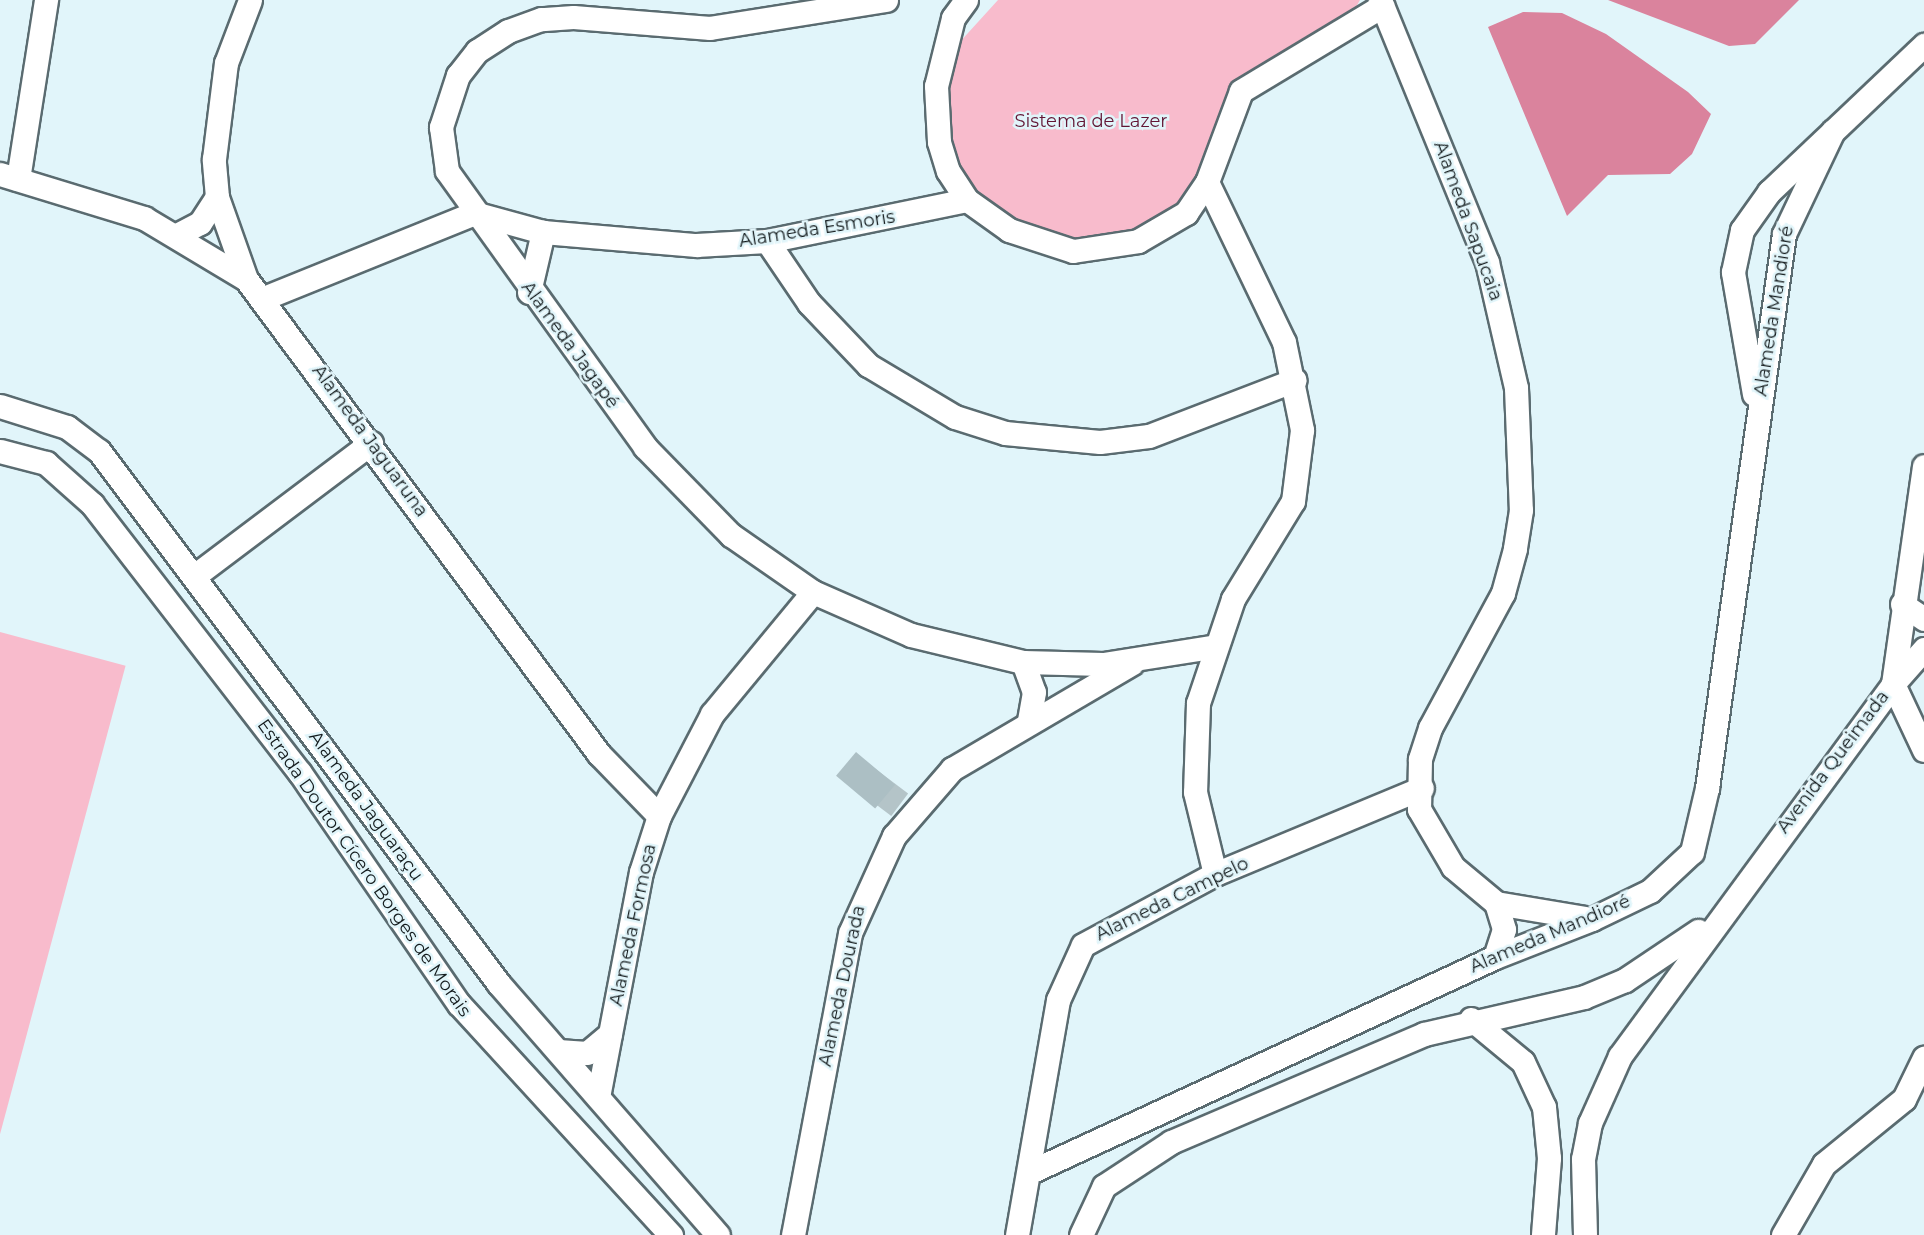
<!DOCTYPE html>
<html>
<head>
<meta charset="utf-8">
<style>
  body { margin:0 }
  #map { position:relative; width:1924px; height:1235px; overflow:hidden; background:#e1f5fa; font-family:Montserrat,sans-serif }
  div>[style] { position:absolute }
  .green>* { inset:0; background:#f8bbcc; transform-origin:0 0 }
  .water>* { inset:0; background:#da839d }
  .shadow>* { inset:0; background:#0003; transform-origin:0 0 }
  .building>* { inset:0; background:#acbfc4; transform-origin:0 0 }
  .roads { filter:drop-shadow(2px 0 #5a6b70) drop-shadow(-2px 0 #5a6b70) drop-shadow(0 2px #5a6b70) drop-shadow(0 -2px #5a6b70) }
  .minor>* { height:23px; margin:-11.5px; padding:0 11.5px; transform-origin:11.5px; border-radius:11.5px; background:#fff }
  span { translate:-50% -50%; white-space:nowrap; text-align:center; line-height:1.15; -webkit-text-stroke:5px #e1f5fa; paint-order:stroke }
  .park-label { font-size:18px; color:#621534 }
  .street-label { font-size:18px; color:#131a1c }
</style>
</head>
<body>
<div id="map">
  <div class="green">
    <div style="clip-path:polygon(998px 0,1360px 0,1352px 14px,1240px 79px,1201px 176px,1175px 212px,1144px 232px,1073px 243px,1033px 234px,996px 211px,962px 179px,948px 147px,947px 77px,958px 44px)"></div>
    <div style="left:0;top:632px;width:130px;height:603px;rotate:15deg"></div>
  </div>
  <div class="water">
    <div style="clip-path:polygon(1608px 0,1799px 0,1755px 44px,1729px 46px)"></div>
    <div style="clip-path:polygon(1523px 12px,1562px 13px,1606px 34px,1688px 92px,1711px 114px,1692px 154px,1670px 174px,1608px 175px,1567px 216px,1488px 27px)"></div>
  </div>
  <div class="shadow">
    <div style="left:857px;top:755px;width:64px;height:28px;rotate:37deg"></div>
  </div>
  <div class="building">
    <div style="left:856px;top:752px;width:51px;height:31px;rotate:40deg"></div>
  </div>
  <div class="roads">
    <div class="minor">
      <div style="left:886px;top:0;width:178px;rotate:171deg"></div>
      <div style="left:710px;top:28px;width:137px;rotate:-175.4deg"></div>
      <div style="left:573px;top:17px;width:32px;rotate:176deg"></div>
      <div style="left:541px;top:19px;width:35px;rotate:160deg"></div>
      <div style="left:508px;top:31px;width:37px;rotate:147deg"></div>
      <div style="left:477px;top:51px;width:31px;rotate:128deg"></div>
      <div style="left:458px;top:75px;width:55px;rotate:108.1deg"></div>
      <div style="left:441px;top:127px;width:44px;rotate:82.2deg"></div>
      <div style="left:447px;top:171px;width:340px;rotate:54.3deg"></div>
      <div style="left:645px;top:447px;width:123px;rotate:45.7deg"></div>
      <div style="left:731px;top:535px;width:100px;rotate:34.8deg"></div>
      <div style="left:813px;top:592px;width:107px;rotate:23.7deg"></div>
      <div style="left:911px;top:635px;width:115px;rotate:13.6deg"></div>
      <div style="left:1023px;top:662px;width:80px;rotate:1.4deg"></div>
      <div style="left:1103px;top:664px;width:110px;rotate:-8.9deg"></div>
      <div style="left:966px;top:0;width:22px;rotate:126deg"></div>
      <div style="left:953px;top:18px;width:70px;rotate:104deg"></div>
      <div style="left:936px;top:86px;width:56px;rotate:86.9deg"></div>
      <div style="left:939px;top:142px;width:30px;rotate:73deg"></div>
      <div style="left:948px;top:171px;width:35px;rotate:57deg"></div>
      <div style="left:967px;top:200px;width:52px;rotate:35.5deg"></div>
      <div style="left:1009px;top:230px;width:67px;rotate:18.2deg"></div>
      <div style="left:1073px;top:251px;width:66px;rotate:-8.7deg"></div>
      <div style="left:1138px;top:241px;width:56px;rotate:-30.3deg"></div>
      <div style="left:1186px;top:213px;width:37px;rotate:-56deg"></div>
      <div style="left:1207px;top:182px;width:97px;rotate:-69.5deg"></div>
      <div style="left:1241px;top:91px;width:165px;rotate:-31.1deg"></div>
      <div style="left:1380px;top:0;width:283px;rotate:67.8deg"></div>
      <div style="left:1487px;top:262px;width:129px;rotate:77deg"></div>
      <div style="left:1516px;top:388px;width:122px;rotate:87.7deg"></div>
      <div style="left:1521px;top:510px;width:39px;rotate:99deg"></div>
      <div style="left:1515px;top:549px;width:46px;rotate:105.3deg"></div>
      <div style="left:1503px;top:593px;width:153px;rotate:118.4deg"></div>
      <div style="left:1430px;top:728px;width:33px;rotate:108deg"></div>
      <div style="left:1420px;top:759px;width:50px;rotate:91.1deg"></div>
      <div style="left:1419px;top:809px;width:67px;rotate:59.6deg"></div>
      <div style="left:1453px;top:867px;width:56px;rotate:39.9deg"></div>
      <div style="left:1496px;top:903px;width:97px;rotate:9.5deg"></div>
      <div style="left:0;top:174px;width:151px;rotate:17deg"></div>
      <div style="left:144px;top:218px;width:119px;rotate:30.9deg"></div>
      <div style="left:246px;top:279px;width:592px;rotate:53.38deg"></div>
      <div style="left:599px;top:754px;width:86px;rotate:45.9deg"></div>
      <div style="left:18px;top:179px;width:181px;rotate:-81.1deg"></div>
      <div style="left:1207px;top:182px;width:178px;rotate:64.3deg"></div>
      <div style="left:1284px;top:342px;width:90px;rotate:78.4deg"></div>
      <div style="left:1302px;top:430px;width:72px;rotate:97.2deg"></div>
      <div style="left:1293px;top:501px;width:115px;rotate:121.5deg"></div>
      <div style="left:1233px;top:599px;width:110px;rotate:108.6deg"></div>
      <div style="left:1198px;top:703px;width:89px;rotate:91.9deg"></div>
      <div style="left:1195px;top:792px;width:84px;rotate:76.3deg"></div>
      <div style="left:177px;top:235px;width:26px;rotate:-28deg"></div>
      <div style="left:200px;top:223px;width:31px;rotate:-57deg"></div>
      <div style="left:767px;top:241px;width:75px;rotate:55.9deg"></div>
      <div style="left:809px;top:303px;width:86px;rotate:46.4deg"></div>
      <div style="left:868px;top:365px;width:101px;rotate:30.9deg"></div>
      <div style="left:955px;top:417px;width:52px;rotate:17.7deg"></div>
      <div style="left:1005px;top:433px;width:95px;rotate:5.4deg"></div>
      <div style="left:1100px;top:442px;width:49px;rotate:-7deg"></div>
      <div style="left:1149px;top:436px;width:156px;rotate:-21deg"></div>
      <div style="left:246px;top:279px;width:87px;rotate:-109.5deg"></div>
      <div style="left:217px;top:197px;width:38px;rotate:-95deg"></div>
      <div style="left:214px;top:159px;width:97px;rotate:-82.9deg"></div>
      <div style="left:226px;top:63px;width:67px;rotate:-69.1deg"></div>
      <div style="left:529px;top:292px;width:62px;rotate:-76.9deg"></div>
      <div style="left:264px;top:298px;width:227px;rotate:-22deg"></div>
      <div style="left:474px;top:213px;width:72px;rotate:15.4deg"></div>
      <div style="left:543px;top:232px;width:154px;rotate:4.9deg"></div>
      <div style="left:696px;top:245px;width:71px;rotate:-3.2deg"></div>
      <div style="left:767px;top:241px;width:204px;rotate:-11.6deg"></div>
      <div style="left:1754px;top:394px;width:124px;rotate:-99.8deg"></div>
      <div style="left:1733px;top:272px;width:43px;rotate:-77.9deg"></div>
      <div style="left:1742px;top:230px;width:47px;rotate:-54.6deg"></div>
      <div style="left:1769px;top:192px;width:214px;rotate:-43.5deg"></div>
      <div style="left:0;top:406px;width:70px;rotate:17.4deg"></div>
      <div style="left:67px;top:427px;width:40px;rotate:37deg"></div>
      <div style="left:99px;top:451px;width:666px;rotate:53.11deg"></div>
      <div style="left:499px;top:984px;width:333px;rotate:48.9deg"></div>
      <div style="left:0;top:451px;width:48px;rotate:14.6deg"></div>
      <div style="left:46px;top:463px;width:62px;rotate:41.7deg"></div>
      <div style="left:92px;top:504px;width:340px;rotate:52.3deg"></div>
      <div style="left:300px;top:773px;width:280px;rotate:55.5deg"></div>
      <div style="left:459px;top:1004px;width:314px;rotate:47.5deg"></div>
      <div style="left:197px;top:574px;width:218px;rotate:-37deg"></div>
      <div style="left:1902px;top:604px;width:27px;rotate:34deg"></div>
      <div style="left:1924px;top:649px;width:47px;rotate:131.5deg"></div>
      <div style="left:1893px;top:684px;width:73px;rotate:64.8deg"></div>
      <div style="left:1023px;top:662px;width:32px;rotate:70deg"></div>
      <div style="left:1034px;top:692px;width:29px;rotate:100deg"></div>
      <div style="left:1495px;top:957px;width:29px;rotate:-72deg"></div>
      <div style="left:1504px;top:929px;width:27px;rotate:-107deg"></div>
      <div style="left:1471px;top:1019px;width:67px;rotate:39.6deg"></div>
      <div style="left:1523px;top:1062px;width:50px;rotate:65deg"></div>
      <div style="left:1544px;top:1107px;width:51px;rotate:84.4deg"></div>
      <div style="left:1549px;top:1158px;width:77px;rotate:94.5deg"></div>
      <div style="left:558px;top:1051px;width:29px;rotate:4deg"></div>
      <div style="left:587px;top:1053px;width:30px;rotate:-40deg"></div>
      <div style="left:598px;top:1097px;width:229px;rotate:-79.2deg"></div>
      <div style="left:641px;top:872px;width:59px;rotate:-72.2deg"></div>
      <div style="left:659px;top:816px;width:115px;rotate:-62.5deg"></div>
      <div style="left:712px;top:714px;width:158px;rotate:-50.4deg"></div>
      <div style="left:1030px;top:1172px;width:512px;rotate:-24.81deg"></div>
      <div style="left:1495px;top:957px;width:104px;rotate:-21.4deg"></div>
      <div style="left:1592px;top:919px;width:64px;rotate:-25.8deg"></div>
      <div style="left:1650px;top:891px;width:57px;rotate:-42.9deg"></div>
      <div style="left:1692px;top:852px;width:66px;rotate:-76.8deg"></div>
      <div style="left:1707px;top:788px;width:559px;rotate:-82.09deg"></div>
      <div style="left:1784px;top:234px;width:114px;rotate:-64.6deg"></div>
      <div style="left:793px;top:1235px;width:307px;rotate:-79.3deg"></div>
      <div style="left:850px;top:933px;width:107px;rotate:-65.6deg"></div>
      <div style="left:894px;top:836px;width:89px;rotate:-49.1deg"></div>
      <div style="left:952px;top:769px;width:208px;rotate:-30.4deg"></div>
      <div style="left:1017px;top:1235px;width:239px;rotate:-80.1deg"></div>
      <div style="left:1058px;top:1000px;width:60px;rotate:-65.6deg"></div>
      <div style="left:1083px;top:945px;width:150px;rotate:-28.3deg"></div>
      <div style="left:1215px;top:874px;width:224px;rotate:-22.6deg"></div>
      <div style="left:1081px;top:1235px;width:54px;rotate:-64.9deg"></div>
      <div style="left:1104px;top:1186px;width:80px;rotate:-33.3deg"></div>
      <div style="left:1171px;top:1142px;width:275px;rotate:-23.1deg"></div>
      <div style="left:1424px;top:1034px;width:164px;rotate:-13deg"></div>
      <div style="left:1584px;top:997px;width:44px;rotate:-22.5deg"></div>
      <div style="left:1625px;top:980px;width:88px;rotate:-33.9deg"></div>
      <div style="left:1585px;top:1235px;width:76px;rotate:-91.5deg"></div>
      <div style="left:1583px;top:1159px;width:37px;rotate:-79deg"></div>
      <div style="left:1590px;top:1123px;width:73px;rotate:-65.9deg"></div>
      <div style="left:1620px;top:1056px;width:461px;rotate:-53.7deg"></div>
      <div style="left:1893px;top:684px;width:220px;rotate:-81.9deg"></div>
      <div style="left:1783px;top:1235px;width:82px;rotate:-60deg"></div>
      <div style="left:1824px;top:1164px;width:103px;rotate:-39.1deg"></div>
      <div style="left:1904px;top:1099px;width:46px;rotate:-64deg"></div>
    </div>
  </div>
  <div class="park-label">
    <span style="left:1091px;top:121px">Sistema de Lazer</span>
  </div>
  <div class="street-label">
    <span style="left:1468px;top:221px;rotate:70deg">Alameda Sapucaia</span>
    <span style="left:817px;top:229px;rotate:-9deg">Alameda Esmoris</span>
    <span style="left:1774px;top:311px;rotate:-81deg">Alameda Mandioré</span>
    <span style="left:570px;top:345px;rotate:54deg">Alameda Jagapé</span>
    <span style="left:370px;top:441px;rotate:54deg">Alameda Jaguaruna</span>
    <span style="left:1833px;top:762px;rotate:-53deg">Avenida Queimada</span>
    <span style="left:366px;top:806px;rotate:54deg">Alameda Jaguaraçu</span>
    <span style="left:364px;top:868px;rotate:55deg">Estrada Doutor Cícero Borges de Morais</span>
    <span style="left:1172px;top:899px;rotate:-26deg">Alameda Campelo</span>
    <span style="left:633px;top:925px;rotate:-78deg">Alameda Formosa</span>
    <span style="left:1550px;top:934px;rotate:-23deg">Alameda Mandioré</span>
    <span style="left:842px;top:986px;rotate:-78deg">Alameda Dourada</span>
  </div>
</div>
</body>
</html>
